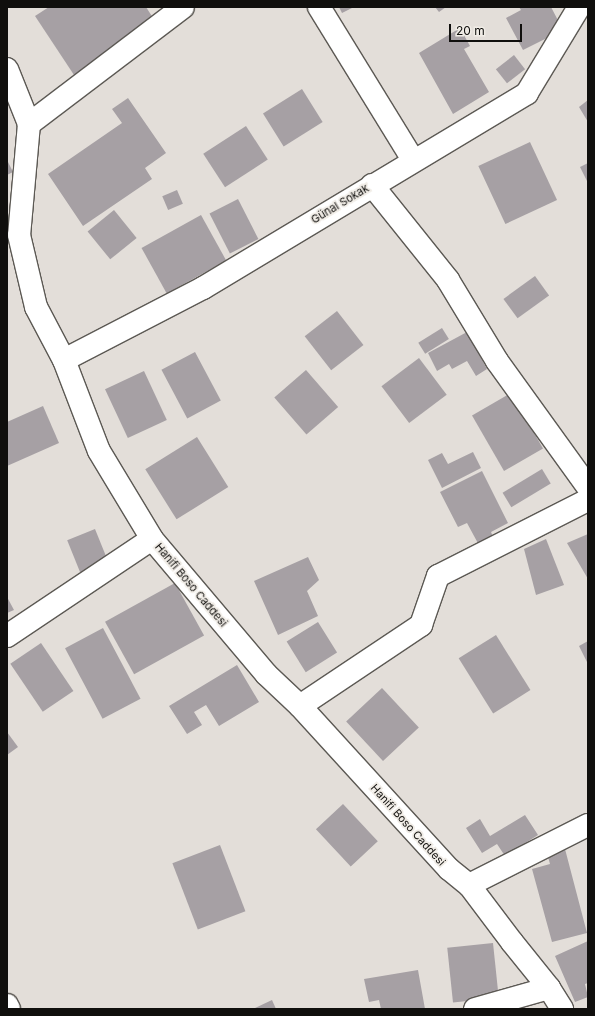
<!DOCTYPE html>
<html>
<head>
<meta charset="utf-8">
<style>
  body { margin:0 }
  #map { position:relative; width:595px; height:1016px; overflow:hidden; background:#e3ded9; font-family:Inter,sans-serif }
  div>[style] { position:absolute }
  .building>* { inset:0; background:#a6a0a4; transform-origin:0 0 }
  .roads { filter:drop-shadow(1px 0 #5c5954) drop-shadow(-1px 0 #5c5954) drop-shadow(0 1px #5c5954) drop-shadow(0 -1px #5c5954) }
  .minor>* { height:22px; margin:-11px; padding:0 11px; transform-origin:11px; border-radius:11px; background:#fff }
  span { translate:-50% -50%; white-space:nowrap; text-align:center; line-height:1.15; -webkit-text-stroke:3.5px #f0ece6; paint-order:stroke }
  .street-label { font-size:11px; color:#100f0d }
  .frame { position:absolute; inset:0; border:8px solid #100f0d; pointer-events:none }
  .scale { position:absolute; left:449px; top:24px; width:73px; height:18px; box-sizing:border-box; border:2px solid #100f0d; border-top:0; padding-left:5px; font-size:12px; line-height:14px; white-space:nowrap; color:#100f0d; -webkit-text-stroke:3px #f0ece6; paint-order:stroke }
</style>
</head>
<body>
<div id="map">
  <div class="building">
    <div style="clip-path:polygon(49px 7px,146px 7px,155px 21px,74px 75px,35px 16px)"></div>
    <div style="clip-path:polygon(339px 7px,354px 7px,342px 13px)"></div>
    <div style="clip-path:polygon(435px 7px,446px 7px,439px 12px)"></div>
    <div style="clip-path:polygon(519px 7px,551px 7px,563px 30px,523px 50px,506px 18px,521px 10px)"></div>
    <div style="clip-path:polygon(460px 28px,470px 46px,464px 49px,489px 92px,453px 114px,419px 53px)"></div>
    <div style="left:514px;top:55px;width:18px;height:23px;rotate:52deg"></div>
    <div style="left:302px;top:89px;width:39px;height:46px;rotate:58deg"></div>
    <div style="clip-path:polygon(128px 98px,166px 153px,145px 168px,152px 179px,83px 226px,48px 174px,122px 123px,112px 109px)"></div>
    <div style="clip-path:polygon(588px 100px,588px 122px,579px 107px)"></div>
    <div style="left:246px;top:126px;width:40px;height:51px;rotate:57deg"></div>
    <div style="left:530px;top:142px;width:64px;height:57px;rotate:65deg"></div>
    <div style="clip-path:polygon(7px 160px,13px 172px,7px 175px)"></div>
    <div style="clip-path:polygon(588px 163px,588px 183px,580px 167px)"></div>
    <div style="left:177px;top:190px;width:15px;height:16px;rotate:67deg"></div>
    <div style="left:238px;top:199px;width:45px;height:32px;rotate:63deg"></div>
    <div style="left:114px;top:210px;width:36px;height:34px;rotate:51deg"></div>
    <div style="left:201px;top:215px;width:52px;height:68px;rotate:61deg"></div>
    <div style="left:535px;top:276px;width:24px;height:39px;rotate:54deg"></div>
    <div style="left:337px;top:311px;width:43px;height:41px;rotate:52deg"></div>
    <div style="left:442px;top:328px;width:13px;height:28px;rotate:58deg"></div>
    <div style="clip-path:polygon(467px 332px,487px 369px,476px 376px,467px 361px,452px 369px,449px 364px,437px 371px,428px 353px)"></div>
    <div style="left:195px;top:352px;width:55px;height:38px;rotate:62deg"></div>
    <div style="left:419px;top:358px;width:46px;height:47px;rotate:53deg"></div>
    <div style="left:306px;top:370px;width:49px;height:42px;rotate:49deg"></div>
    <div style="left:144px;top:371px;width:54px;height:43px;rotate:65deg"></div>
    <div style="left:511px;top:393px;width:64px;height:45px;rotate:60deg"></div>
    <div style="clip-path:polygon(43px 406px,59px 443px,7px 466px,7px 422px)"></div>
    <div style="left:197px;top:437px;width:59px;height:61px;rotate:58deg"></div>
    <div style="clip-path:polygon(473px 452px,481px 468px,442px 488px,428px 460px,442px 453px,448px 464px)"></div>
    <div style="left:542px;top:469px;width:17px;height:46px;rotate:59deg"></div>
    <div style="clip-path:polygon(482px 471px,508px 523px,491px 532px,494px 539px,480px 547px,467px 523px,458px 527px,440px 492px)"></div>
    <div style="left:95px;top:529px;width:38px;height:30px;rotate:68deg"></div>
    <div style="clip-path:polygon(588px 534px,588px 579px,567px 543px)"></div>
    <div style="clip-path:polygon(546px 539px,564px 585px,536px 595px,524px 549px)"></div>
    <div style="clip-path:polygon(308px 557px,319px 580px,307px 591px,318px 616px,278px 635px,254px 581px)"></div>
    <div style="left:175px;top:583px;width:60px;height:80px;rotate:61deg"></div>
    <div style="clip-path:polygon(7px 597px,14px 610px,7px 613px)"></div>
    <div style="left:318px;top:622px;width:36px;height:37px;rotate:58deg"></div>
    <div style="left:103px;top:628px;width:80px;height:43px;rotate:62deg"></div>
    <div style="left:496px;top:635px;width:65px;height:44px;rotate:58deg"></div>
    <div style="clip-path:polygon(588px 641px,588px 664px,579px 646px)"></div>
    <div style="left:41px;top:643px;width:58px;height:37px;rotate:56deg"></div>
    <div style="clip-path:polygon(237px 665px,259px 702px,219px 726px,206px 705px,194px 712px,202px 725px,187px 734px,169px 706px)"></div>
    <div style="left:382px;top:688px;width:54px;height:49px;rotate:47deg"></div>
    <div style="clip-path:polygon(7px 732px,18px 747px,7px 755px)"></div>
    <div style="left:343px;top:804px;width:51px;height:37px;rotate:47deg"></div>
    <div style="clip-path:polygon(525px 815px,538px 835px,505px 856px,497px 844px,482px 853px,466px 828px,480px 819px,490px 836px)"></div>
    <div style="left:220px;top:845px;width:71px;height:51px;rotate:69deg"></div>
    <div style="clip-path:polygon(565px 849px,587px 933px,552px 942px,532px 869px,550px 864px,547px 853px)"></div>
    <div style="clip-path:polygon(588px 941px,588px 983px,585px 984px,588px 997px,575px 1002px,555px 956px)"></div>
    <div style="left:493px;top:943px;width:55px;height:46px;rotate:84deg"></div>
    <div style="clip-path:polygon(418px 970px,425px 1009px,381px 1009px,379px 1000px,369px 1002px,364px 979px)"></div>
    <div style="clip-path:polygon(272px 1000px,276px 1009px,253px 1009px)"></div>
  </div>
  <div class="roads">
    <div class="minor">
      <div style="left:319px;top:7px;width:180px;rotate:58.4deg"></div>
      <div style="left:7px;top:69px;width:59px;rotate:68.2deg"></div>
      <div style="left:29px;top:124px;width:111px;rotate:95.1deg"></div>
      <div style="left:19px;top:235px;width:74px;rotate:76.7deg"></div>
      <div style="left:36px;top:307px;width:60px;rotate:62.2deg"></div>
      <div style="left:64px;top:360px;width:97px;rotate:69deg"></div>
      <div style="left:99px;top:451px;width:103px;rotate:58.9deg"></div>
      <div style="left:152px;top:539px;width:177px;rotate:49.8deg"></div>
      <div style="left:266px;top:674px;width:47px;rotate:43.3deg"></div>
      <div style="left:300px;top:706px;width:221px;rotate:47.6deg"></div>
      <div style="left:449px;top:869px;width:26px;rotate:39deg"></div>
      <div style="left:469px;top:885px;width:71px;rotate:53deg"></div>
      <div style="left:512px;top:942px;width:59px;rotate:51.2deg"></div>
      <div style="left:549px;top:988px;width:25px;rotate:58deg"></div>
      <div style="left:29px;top:124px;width:193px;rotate:-37.2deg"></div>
      <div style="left:372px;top:185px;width:122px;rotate:51.3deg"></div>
      <div style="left:448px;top:280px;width:95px;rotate:58.8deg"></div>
      <div style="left:497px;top:361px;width:155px;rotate:54.2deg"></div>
      <div style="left:64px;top:360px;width:157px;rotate:-27.4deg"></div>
      <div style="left:203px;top:288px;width:378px;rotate:-31deg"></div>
      <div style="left:527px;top:93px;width:100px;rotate:-58.8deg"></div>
      <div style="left:7px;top:636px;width:174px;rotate:-33.8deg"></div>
      <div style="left:300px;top:706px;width:146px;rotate:-33.8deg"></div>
      <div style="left:421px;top:625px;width:52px;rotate:-70.9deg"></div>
      <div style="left:438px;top:576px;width:168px;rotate:-26.9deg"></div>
      <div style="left:469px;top:885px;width:133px;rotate:-26.8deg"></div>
      <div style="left:7px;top:1005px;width:4px;rotate:63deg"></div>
      <div style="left:475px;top:1009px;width:77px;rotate:-15.8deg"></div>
    </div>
  </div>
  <div class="street-label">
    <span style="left:340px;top:204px;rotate:-31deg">Günal Sokak</span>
    <span style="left:191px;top:585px;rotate:50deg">Hanifi Boso Caddesi</span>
    <span style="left:408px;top:825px;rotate:48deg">Hanifi Boso Caddesi</span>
  </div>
  <div class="frame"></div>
  <div class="scale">20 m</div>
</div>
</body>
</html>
